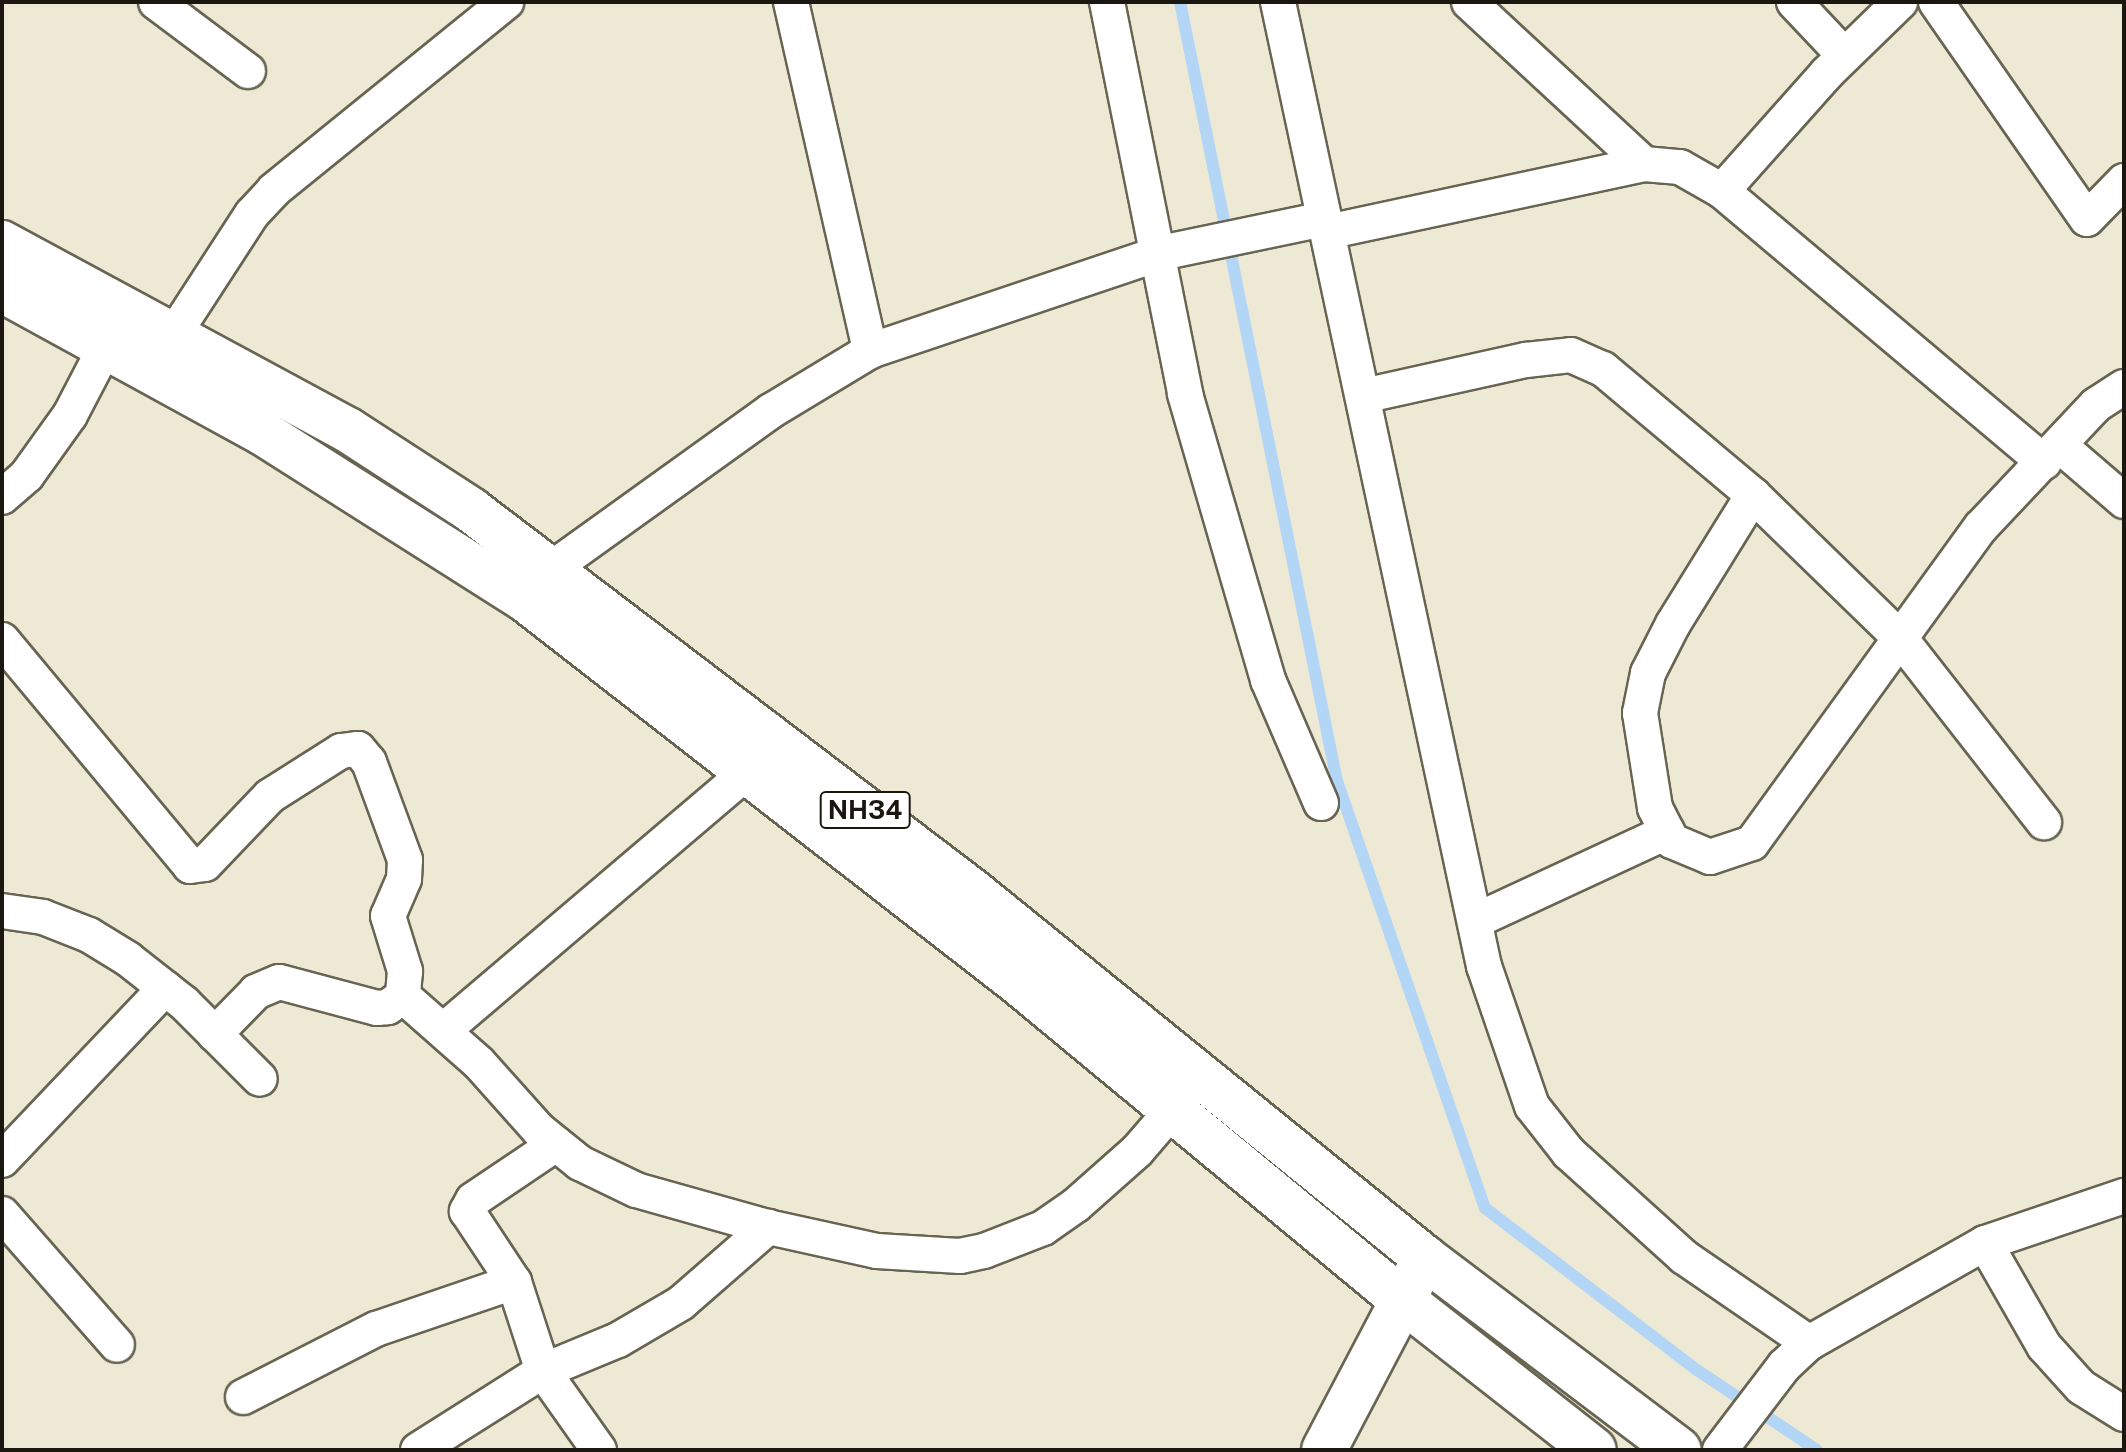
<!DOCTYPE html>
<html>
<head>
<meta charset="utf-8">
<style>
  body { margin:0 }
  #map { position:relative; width:2126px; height:1452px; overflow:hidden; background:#ede9d4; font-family:"Public Sans",sans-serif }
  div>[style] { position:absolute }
  .stream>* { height:12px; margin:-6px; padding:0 6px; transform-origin:6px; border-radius:6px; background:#b3d5f6 }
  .roads { filter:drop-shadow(2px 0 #686452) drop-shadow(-2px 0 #686452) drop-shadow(0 2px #686452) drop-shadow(0 -2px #686452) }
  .street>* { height:34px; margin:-17px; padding:0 17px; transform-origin:17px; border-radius:17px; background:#fff }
  .secondary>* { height:44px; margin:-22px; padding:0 22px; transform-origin:22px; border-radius:22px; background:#fff }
  .highway>* { height:44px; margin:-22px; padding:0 22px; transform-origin:22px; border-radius:22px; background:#fff }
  span { translate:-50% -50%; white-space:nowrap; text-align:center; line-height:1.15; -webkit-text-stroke:6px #fff; paint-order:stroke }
  .shield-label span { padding:2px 6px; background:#fff; border:2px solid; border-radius:6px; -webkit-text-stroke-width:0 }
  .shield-label { font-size:26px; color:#191710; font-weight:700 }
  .frame { position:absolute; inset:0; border:4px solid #191710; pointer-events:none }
</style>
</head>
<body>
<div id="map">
  <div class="stream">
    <div style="left:1180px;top:2px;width:795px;rotate:78.61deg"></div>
    <div style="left:1337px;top:781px;width:452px;rotate:70.9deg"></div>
    <div style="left:1485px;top:1208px;width:267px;rotate:37.4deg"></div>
    <div style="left:1697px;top:1370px;width:144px;rotate:33.7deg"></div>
  </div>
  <div class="roads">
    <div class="street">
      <div style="left:156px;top:2px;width:115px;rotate:36.9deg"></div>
      <div style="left:791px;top:2px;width:358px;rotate:77.2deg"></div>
      <div style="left:1107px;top:2px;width:400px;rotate:78.7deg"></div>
      <div style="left:1185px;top:394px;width:298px;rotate:73.8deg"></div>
      <div style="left:1268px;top:680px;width:134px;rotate:66.7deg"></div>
      <div style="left:1278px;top:2px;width:986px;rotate:77.94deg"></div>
      <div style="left:1484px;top:966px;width:148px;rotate:71.1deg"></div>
      <div style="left:1532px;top:1106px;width:60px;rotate:51.8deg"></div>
      <div style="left:1569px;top:1153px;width:155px;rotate:42.1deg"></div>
      <div style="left:1684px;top:1257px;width:152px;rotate:34.5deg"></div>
      <div style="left:1469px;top:2px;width:238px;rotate:42.8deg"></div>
      <div style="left:1794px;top:2px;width:73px;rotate:46.7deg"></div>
      <div style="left:1936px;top:2px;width:264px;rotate:55.2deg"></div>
      <div style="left:2087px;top:219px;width:53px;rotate:-45.8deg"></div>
      <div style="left:1722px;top:191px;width:158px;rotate:-48.3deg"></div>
      <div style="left:1827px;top:73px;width:102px;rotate:-44.2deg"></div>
      <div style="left:1327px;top:232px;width:324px;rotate:-12.1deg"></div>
      <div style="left:1644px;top:164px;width:36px;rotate:5deg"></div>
      <div style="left:1680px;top:167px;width:48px;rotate:29.7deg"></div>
      <div style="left:1722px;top:191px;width:421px;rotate:40.1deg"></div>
      <div style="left:174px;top:334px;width:143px;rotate:-57deg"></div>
      <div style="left:252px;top:214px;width:33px;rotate:-47deg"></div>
      <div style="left:274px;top:190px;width:299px;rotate:-39deg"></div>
      <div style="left:1363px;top:396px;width:167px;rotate:-12.5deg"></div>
      <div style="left:1526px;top:360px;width:45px;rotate:-6.3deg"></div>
      <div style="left:1571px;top:355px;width:35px;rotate:24deg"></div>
      <div style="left:1603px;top:369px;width:196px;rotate:40deg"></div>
      <div style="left:1753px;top:495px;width:205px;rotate:44.2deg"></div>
      <div style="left:1900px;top:638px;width:234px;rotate:52deg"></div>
      <div style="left:2059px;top:445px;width:86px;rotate:40.7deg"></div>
      <div style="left:1753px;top:495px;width:152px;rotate:121.8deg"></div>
      <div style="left:1673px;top:624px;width:55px;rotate:117deg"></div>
      <div style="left:1648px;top:673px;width:41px;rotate:101.3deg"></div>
      <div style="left:1640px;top:713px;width:96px;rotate:81deg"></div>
      <div style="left:1655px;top:808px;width:37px;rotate:63deg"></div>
      <div style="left:1672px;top:841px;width:41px;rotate:22.8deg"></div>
      <div style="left:1710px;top:857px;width:44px;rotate:-18.4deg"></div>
      <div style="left:1752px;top:843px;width:390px;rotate:-54.1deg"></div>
      <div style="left:1981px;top:527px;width:168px;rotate:-46.7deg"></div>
      <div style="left:2096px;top:405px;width:33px;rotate:-33deg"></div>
      <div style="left:2px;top:497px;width:33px;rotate:-41deg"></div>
      <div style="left:27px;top:475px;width:74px;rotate:-54.4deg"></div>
      <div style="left:70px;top:415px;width:80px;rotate:-62.5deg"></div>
      <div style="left:537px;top:587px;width:23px;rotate:-52deg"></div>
      <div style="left:551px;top:569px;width:271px;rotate:-35.7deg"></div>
      <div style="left:771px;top:411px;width:116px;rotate:-31.2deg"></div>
      <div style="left:870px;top:351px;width:307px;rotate:-18.6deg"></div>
      <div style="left:1161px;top:253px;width:167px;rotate:-11.8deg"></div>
      <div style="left:2px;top:640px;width:294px;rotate:50.2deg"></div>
      <div style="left:190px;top:866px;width:15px;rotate:-8deg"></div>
      <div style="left:205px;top:864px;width:94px;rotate:-46.3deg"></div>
      <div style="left:270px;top:796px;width:84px;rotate:-32.4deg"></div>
      <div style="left:341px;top:751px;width:17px;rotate:-7deg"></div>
      <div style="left:358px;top:749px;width:17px;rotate:50deg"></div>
      <div style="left:369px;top:762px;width:104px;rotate:69.8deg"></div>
      <div style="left:405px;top:860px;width:19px;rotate:93deg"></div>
      <div style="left:404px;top:879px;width:40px;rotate:113.4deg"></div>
      <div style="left:388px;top:916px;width:58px;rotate:72.8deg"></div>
      <div style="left:405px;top:971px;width:25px;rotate:95deg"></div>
      <div style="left:403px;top:996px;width:19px;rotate:144deg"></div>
      <div style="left:388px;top:1007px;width:11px;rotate:175deg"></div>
      <div style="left:377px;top:1008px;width:101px;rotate:-165.1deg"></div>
      <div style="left:279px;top:982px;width:25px;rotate:157deg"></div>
      <div style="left:256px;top:992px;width:59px;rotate:134.3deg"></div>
      <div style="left:2px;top:911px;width:41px;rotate:8.3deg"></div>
      <div style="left:43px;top:917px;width:49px;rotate:21.4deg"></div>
      <div style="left:89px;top:935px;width:46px;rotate:31.6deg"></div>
      <div style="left:128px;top:959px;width:71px;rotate:38.2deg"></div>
      <div style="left:184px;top:1003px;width:107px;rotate:45deg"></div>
      <div style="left:1475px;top:921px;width:212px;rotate:-24.9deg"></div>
      <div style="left:403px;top:996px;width:101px;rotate:41.4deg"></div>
      <div style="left:479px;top:1063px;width:90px;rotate:48.2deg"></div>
      <div style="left:539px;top:1130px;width:53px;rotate:38.8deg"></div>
      <div style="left:580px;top:1163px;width:62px;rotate:25.7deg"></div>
      <div style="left:636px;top:1190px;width:137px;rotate:15.7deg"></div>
      <div style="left:444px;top:1030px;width:399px;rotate:-40.4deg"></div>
      <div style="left:556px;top:1144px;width:100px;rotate:146deg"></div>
      <div style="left:473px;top:1200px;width:13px;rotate:119deg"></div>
      <div style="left:467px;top:1211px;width:85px;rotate:56.5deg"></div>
      <div style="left:514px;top:1282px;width:94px;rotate:72deg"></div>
      <div style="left:543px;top:1371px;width:97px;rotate:54.7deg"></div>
      <div style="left:2px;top:1160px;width:237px;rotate:-46.5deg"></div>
      <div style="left:2px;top:1214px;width:174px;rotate:48.7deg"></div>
      <div style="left:1985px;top:1243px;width:119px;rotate:60.2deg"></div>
      <div style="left:2044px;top:1346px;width:55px;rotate:47.9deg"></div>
      <div style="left:2081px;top:1387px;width:51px;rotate:32.1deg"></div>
      <div style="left:243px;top:1397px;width:149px;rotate:-27.1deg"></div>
      <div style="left:376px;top:1329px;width:146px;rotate:-18.8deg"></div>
      <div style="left:418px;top:1450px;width:148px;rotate:-32.3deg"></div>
      <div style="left:543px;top:1371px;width:81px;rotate:-22.5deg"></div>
      <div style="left:618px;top:1340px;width:73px;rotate:-30.4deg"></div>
      <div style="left:681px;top:1303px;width:116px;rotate:-41.1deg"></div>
      <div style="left:768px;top:1227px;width:112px;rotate:12.4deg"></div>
      <div style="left:877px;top:1251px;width:83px;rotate:3.4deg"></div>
      <div style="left:960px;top:1256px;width:25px;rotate:-12deg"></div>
      <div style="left:984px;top:1251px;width:63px;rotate:-21.3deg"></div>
      <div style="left:1043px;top:1228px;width:40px;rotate:-34.9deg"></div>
      <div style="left:1076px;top:1205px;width:81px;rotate:-41.5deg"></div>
      <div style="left:1137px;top:1151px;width:57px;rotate:-49.3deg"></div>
      <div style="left:1720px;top:1450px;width:106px;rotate:-52.7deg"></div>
      <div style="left:1784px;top:1366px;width:34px;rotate:-43deg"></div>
      <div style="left:1809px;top:1343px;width:202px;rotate:-29.6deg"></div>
      <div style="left:1985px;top:1243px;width:147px;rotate:-18.7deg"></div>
    </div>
    <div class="secondary">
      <div style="left:1324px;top:1450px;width:217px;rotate:-62.3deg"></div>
    </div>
    <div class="highway">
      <div style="left:2px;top:243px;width:393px;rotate:28.4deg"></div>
      <div style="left:348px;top:430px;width:147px;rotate:33deg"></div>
      <div style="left:471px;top:510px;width:629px;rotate:37.25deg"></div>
      <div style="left:972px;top:891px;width:583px;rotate:39.01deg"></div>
      <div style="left:1425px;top:1258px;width:318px;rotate:37.1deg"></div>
      <div style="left:2px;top:290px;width:298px;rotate:28.7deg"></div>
      <div style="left:263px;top:433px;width:312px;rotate:32.4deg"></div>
      <div style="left:526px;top:600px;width:624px;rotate:37.84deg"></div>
      <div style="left:1019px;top:983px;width:499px;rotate:39.6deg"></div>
      <div style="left:1404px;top:1301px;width:241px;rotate:38.1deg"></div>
    </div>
  </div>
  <div class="shield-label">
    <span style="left:865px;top:810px">NH34</span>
  </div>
  <div class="frame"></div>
</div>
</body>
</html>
